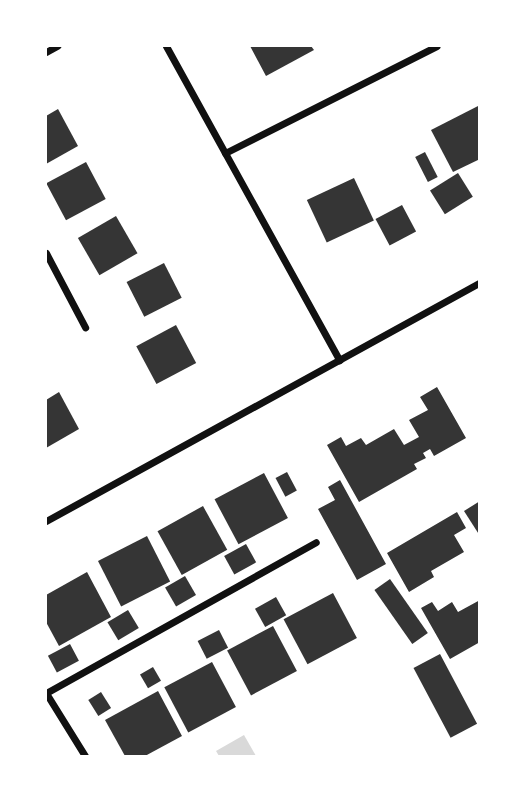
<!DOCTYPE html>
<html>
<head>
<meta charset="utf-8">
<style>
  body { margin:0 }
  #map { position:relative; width:525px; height:802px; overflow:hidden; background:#fff; font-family:"Sofia Sans Condensed",sans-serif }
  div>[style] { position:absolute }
  .water>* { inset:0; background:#d9d9d9 }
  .building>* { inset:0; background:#353535; transform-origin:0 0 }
  .minor>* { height:7px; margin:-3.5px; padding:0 3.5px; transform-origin:3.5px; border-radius:3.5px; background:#111 }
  span { translate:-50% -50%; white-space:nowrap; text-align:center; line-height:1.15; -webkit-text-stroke:7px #fff; paint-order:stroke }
  .frame { position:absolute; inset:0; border:47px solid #fff; pointer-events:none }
</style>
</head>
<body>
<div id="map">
  <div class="water">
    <div style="clip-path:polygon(244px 735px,256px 756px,219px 756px,216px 751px)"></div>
  </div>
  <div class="building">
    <div style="clip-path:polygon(250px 46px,311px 46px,314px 50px,266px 76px)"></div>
    <div style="clip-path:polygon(480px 105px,480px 159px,453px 172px,431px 130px)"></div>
    <div style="clip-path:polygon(58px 109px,78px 146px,46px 164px,46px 116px)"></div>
    <div style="left:425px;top:152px;width:28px;height:11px;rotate:63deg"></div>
    <div style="left:86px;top:162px;width:42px;height:45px;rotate:62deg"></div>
    <div style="left:458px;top:173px;width:28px;height:33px;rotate:58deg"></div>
    <div style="left:354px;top:178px;width:47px;height:52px;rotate:65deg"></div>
    <div style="left:402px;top:205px;width:30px;height:30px;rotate:62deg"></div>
    <div style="left:116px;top:216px;width:43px;height:44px;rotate:60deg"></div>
    <div style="left:164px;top:263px;width:39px;height:42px;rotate:63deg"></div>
    <div style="left:176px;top:325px;width:43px;height:45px;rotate:62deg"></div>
    <div style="clip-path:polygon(437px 387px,466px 438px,434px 456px,430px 449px,423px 453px,426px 458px,414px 464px,417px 469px,359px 502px,327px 445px,341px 437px,346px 446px,361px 438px,366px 445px,394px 429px,404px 445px,419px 437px,409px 420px,428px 410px,420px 397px)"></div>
    <div style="clip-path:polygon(59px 392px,79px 429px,46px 448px,46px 400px)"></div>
    <div style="left:287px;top:472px;width:21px;height:13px;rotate:62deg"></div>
    <div style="left:264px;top:473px;width:51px;height:56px;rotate:62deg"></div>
    <div style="clip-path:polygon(340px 480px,386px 564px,357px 580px,318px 509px,335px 500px,328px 487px)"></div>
    <div style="clip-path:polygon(480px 501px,480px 536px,464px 511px)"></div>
    <div style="left:203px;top:506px;width:50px;height:52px;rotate:61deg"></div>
    <div style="clip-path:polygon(457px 512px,466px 528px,454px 535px,464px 552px,431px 571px,434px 577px,409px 592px,387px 553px)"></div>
    <div style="left:147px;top:536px;width:51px;height:55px;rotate:63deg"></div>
    <div style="left:246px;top:544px;width:21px;height:25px;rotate:61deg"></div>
    <div style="clip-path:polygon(87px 572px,111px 617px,59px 646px,46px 622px,46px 595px)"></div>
    <div style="left:185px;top:576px;width:22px;height:23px;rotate:60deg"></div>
    <div style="left:390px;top:579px;width:66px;height:19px;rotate:55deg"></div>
    <div style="left:333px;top:593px;width:51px;height:56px;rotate:62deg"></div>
    <div style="left:276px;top:597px;width:21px;height:24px;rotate:61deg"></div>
    <div style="clip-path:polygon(480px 600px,480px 642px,450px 659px,421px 608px,432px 602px,438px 611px,452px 602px,458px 612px)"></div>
    <div style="left:128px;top:610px;width:21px;height:24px;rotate:59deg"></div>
    <div style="left:273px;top:626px;width:51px;height:52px;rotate:62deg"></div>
    <div style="left:219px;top:630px;width:20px;height:24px;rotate:63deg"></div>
    <div style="left:70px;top:644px;width:19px;height:25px;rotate:62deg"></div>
    <div style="left:440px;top:654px;width:79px;height:30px;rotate:62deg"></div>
    <div style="left:212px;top:662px;width:51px;height:54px;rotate:62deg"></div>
    <div style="left:153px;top:667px;width:16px;height:15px;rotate:60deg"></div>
    <div style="clip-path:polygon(158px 691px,182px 736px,145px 756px,125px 756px,105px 720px)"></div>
    <div style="left:101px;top:692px;width:19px;height:15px;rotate:58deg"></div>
  </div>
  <div class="minor">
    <div style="left:166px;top:46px;width:359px;rotate:61.1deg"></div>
    <div style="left:46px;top:52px;width:13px;rotate:-29deg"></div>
    <div style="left:225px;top:153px;width:237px;rotate:-26.8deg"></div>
    <div style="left:46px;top:253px;width:84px;rotate:62.2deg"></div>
    <div style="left:46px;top:521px;width:495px;rotate:-28.8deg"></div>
    <div style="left:46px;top:693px;width:309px;rotate:-29.2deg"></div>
    <div style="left:46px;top:693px;width:74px;rotate:58.2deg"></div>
  </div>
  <div class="frame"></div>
</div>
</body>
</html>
